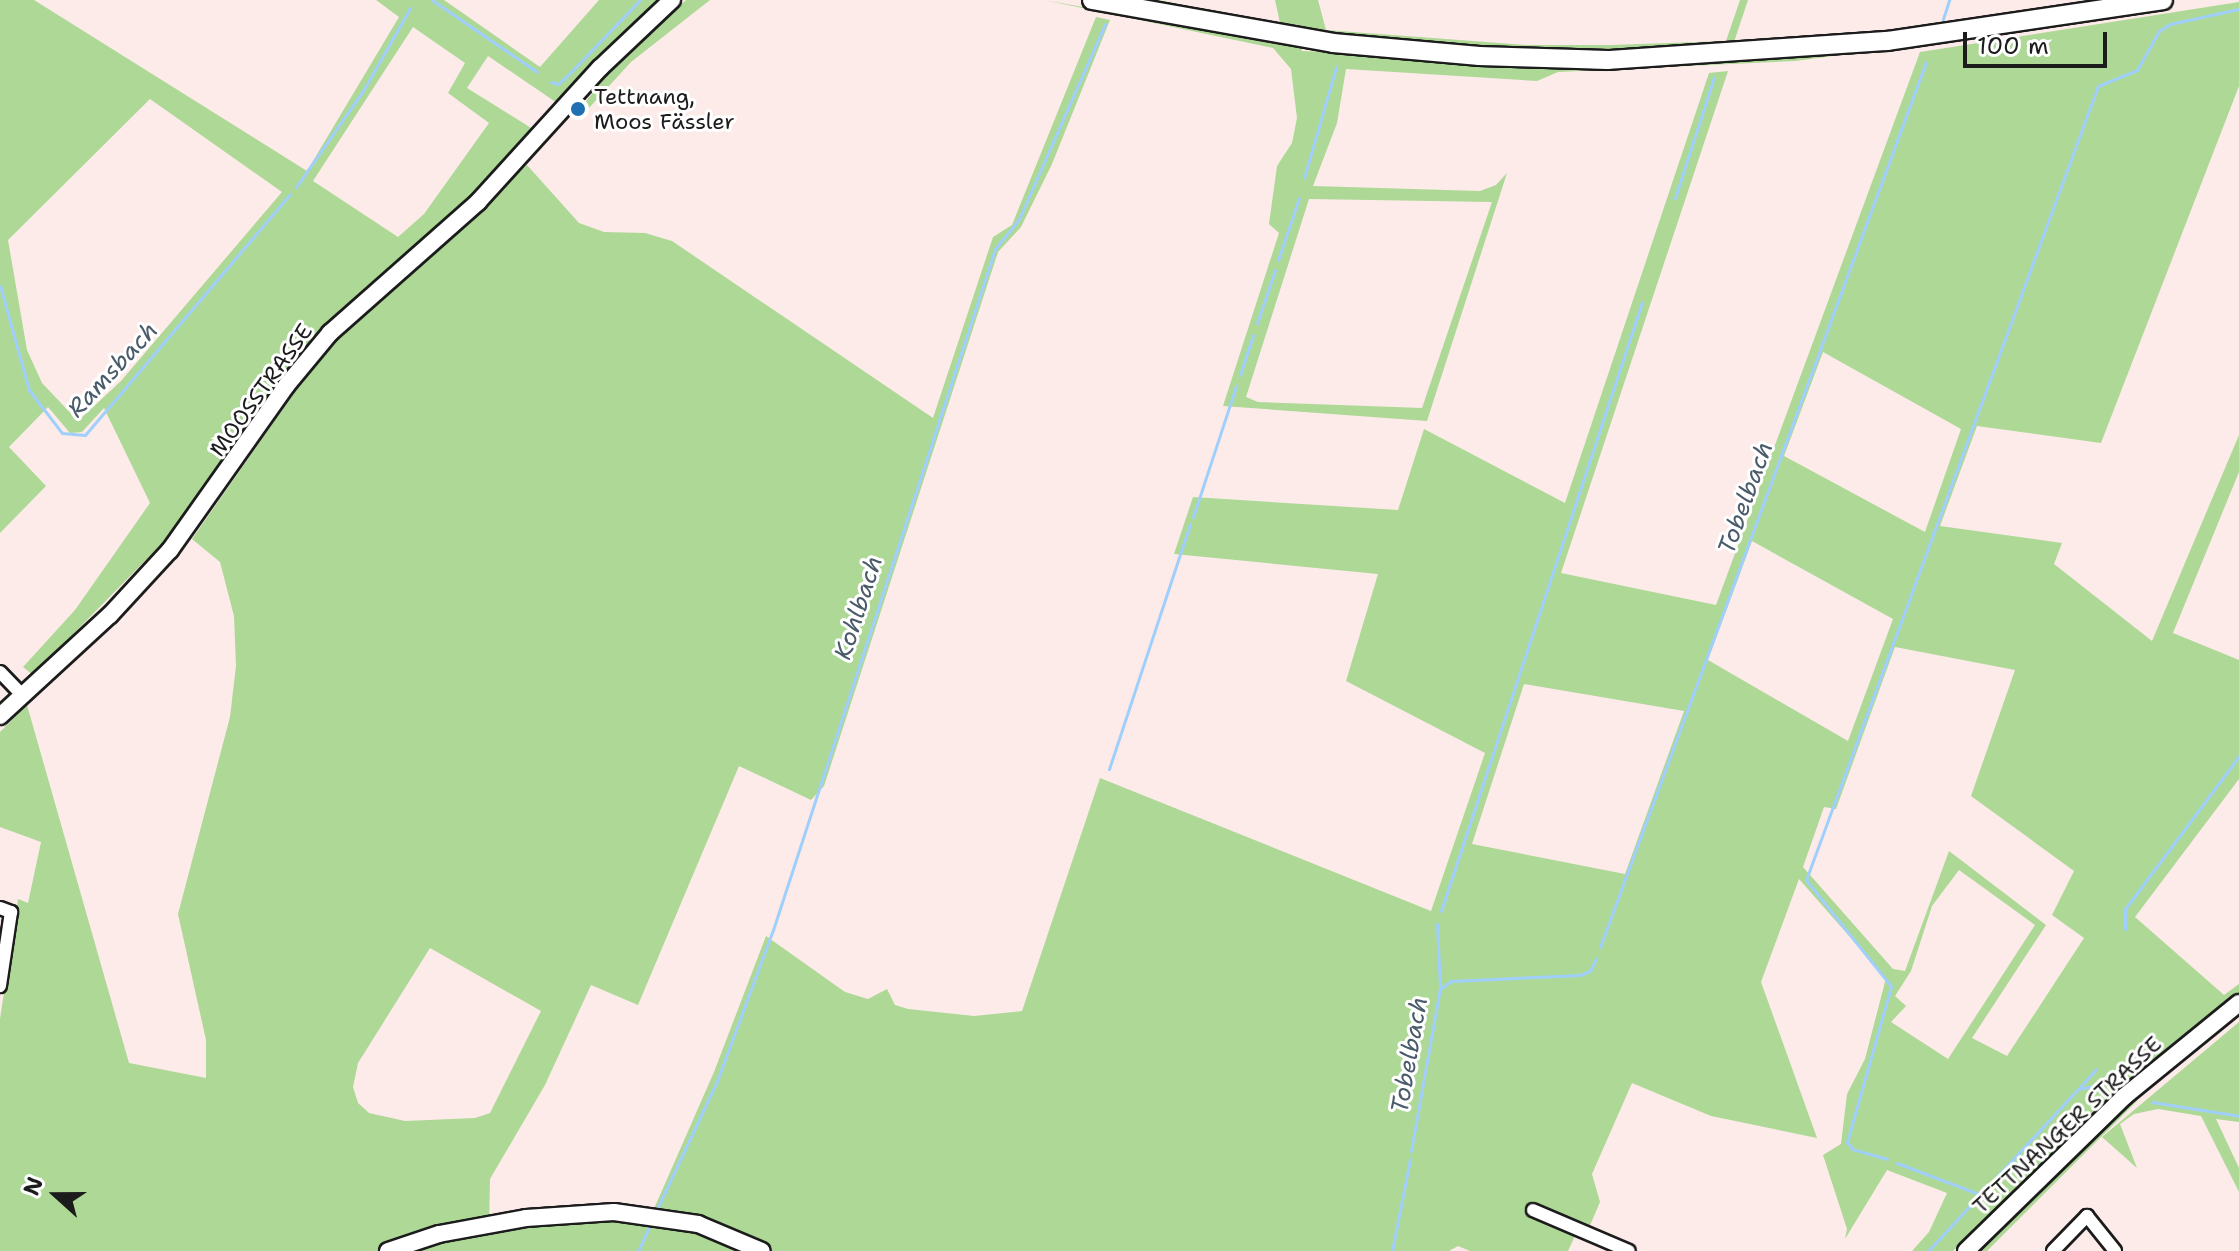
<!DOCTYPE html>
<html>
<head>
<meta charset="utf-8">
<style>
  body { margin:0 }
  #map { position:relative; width:2239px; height:1251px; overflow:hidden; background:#fdebe9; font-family:"Shantell Sans",sans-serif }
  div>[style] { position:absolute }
  .green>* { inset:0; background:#add896 }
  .stream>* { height:3px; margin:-1.5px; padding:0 1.5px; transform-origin:1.5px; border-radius:1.5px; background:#a0cffc }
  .roads { filter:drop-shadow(2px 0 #1c1c1c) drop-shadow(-2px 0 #1c1c1c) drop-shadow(0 2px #1c1c1c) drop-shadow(0 -2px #1c1c1c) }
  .street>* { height:12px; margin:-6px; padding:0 6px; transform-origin:6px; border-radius:6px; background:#fff }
  .secondary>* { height:16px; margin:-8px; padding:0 8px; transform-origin:8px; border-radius:8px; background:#fff }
  .primary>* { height:18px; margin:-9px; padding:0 9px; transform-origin:9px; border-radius:9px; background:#fff }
  .dots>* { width:22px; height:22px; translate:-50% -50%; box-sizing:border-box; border:4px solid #fff; border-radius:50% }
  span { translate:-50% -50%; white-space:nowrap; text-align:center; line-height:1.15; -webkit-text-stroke:6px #fff; paint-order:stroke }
  .poi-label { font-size:22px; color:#1c1c1c }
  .left { translate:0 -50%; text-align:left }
  .street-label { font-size:22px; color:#1c1c1c }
  .water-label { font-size:24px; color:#4a5b6a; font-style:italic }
  .north { position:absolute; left:16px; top:1155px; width:80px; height:80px; -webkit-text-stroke:6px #fff; paint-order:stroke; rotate:291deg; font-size:22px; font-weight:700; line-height:32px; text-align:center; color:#1c1c1c }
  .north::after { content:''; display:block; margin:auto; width:28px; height:36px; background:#1c1c1c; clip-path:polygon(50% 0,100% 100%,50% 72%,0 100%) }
  .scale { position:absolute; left:1963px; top:32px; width:144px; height:36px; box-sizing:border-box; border:4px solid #1c1c1c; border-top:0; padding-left:10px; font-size:24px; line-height:28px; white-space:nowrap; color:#1c1c1c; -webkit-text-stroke:6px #fff; paint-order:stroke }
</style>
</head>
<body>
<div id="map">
  <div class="green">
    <div style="clip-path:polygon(evenodd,0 0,34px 0,307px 171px,399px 17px,376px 0,444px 0,540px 67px,599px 0,663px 0,560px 105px,488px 56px,467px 88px,536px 131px,508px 165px,373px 288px,182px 523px,33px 675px,23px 667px,75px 610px,150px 503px,104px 408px,82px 432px,70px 433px,48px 407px,9px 447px,46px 486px,0 533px,0 0,413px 27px,465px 63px,448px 93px,489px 123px,424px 214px,398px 237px,313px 181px,413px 27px,0 0,150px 99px,282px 192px,121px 381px,78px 421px,42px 383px,27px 350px,8px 240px,150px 99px)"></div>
    <div style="clip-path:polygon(686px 0,710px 0,631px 62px,588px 109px,578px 111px,613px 68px)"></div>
    <div style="clip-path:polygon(evenodd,1044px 0,1300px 46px,1302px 51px,1621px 65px,1878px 48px,2092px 22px,1795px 61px,1558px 72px,1537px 81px,1346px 69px,1337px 123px,1313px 186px,1480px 191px,1496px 185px,1507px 173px,1427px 421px,1223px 406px,1279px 233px,1269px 224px,1277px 166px,1292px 143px,1297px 118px,1291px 69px,1273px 48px,1044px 0,1309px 199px,1492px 202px,1422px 408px,1258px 402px,1246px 397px,1309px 199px)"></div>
    <div style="clip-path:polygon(1126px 0,1158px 0,1280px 23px,1275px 0,1318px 0,1326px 30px,1527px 45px,1611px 45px,1726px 41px,1740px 0,1748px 0,1732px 48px,1631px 52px,1477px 48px,1308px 32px,1296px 24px,1297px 30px)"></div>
    <div style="clip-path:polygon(evenodd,2239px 2px,2239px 86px,2101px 443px,1977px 426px,1940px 526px,2062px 543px,2054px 564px,2152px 641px,2239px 435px,2239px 472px,2173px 633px,2239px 660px,2239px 779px,2135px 917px,2224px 995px,2239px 984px,2239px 995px,2119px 1094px,1953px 1251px,1912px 1251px,1929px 1232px,1947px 1193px,1887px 1170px,1845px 1239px,1847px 1229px,1823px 1155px,1841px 1144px,1847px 1094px,1865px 1059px,1886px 978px,1799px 879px,1761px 982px,1817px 1138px,1711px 1116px,1632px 1083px,1592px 1174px,1600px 1202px,1588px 1230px,1579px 1227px,1568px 1251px,1470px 1251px,1458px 1246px,1449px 1251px,770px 1251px,653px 1211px,714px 1072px,766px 936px,845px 992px,868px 999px,887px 989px,895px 1005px,908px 1009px,974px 1016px,1022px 1011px,1100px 778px,1431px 911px,1485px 753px,1346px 681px,1378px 574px,1174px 554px,1193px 497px,1398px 510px,1424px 429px,1565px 503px,1709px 73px,1728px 71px,1561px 573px,1716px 605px,1920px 52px,2239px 2px,1823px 352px,1961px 429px,1925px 532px,1784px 456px,1823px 352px,2239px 2px,1752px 541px,1893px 619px,1848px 741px,1708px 660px,1752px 541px,2239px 2px,1895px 647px,2015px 670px,1971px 796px,2074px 871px,2052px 915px,2084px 938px,2007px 1056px,1972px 1038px,2046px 925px,1949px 851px,1905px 971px,1893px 969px,1803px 867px,1824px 807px,1836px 809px,1895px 647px,2239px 2px,1524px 684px,1684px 711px,1625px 874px,1472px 844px,1524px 684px,2239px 2px,1959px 870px,2035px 925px,1948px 1059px,1891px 1022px,1906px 1006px,1895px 996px,1911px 971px,1932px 906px,1959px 870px)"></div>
    <div style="clip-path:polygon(evenodd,1096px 17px,1110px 20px,1052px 164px,1021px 227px,998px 252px,824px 786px,811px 800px,739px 766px,638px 1005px,591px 985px,545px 1085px,490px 1179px,489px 1227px,610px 1216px,701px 1230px,752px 1251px,0 1251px,0 1019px,18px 899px,28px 903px,41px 842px,0 827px,0 732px,27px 705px,129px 1063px,206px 1078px,206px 1040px,178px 914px,230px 717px,236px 666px,234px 616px,220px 562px,192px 539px,306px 376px,351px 325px,527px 165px,579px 223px,604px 232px,645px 233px,672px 241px,933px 418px,993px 237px,1012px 225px,1096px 17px,430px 948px,541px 1011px,490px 1113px,475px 1118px,405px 1121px,369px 1113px,358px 1103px,353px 1087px,358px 1063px,430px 948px)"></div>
    <div style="clip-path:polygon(2239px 1022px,2239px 1122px,2216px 1119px,2239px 1168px,2239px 1192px,2201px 1116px,2158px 1109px,2134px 1114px,2120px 1124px,2137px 1168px,2102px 1137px)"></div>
    <div style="clip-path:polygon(2135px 1095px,2137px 1101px,1987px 1251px,1977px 1251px)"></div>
  </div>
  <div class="stream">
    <div style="left:432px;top:0;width:127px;rotate:34.4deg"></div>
    <div style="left:1943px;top:19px;width:20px;rotate:-72deg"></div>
    <div style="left:551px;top:82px;width:7px;rotate:16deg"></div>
    <div style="left:558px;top:84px;width:13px;rotate:-42deg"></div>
    <div style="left:568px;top:75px;width:104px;rotate:-46.2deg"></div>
    <div style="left:1304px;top:178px;width:116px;rotate:-73.9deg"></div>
    <div style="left:296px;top:187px;width:119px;rotate:-55.2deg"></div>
    <div style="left:364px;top:89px;width:93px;rotate:-60.4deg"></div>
    <div style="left:1675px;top:198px;width:127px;rotate:-72.1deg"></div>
    <div style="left:1278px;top:260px;width:65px;rotate:-71.3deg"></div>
    <div style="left:0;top:286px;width:108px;rotate:74.4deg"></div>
    <div style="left:29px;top:390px;width:54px;rotate:52.5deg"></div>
    <div style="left:62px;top:433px;width:23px;rotate:5deg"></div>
    <div style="left:85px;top:435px;width:316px;rotate:-49.6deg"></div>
    <div style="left:1257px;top:323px;width:56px;rotate:-71.2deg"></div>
    <div style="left:1240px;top:375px;width:42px;rotate:-72deg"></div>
    <div style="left:1193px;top:517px;width:138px;rotate:-71.8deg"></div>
    <div style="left:1109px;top:769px;width:258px;rotate:-71.7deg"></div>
    <div style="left:1441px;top:911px;width:641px;rotate:-71.73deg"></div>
    <div style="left:1437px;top:924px;width:64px;rotate:87.3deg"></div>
    <div style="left:2125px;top:929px;width:20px;rotate:-90deg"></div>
    <div style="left:2125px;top:909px;width:191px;rotate:-53.3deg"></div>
    <div style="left:1600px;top:947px;width:943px;rotate:-69.78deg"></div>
    <div style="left:2080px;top:1087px;width:24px;rotate:-48deg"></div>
    <div style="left:2152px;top:1102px;width:88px;rotate:9.1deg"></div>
    <div style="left:1411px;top:1151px;width:165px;rotate:-79.9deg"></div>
    <div style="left:1440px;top:989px;width:14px;rotate:-36deg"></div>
    <div style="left:1451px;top:981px;width:129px;rotate:-2.7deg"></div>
    <div style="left:1580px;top:975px;width:11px;rotate:-22deg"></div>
    <div style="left:1590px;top:971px;width:14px;rotate:-65deg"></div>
    <div style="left:1887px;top:1159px;width:35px;rotate:-164deg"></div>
    <div style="left:1853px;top:1149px;width:9px;rotate:-131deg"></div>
    <div style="left:1847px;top:1142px;width:162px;rotate:-74.2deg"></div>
    <div style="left:1891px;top:986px;width:136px;rotate:-128.7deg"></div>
    <div style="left:1806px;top:880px;width:846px;rotate:-69.81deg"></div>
    <div style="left:2098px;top:86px;width:42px;rotate:-22.3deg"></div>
    <div style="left:2137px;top:70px;width:45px;rotate:-60.6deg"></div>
    <div style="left:2159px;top:31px;width:13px;rotate:-32deg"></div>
    <div style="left:2170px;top:24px;width:71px;rotate:-12.3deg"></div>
    <div style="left:1897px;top:1163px;width:85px;rotate:20.8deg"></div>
    <div style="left:657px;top:1209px;width:141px;rotate:-64.9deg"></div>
    <div style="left:717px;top:1081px;width:161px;rotate:-69.7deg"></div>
    <div style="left:773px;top:930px;width:716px;rotate:-71.94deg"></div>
    <div style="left:995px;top:249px;width:38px;rotate:-51deg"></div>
    <div style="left:1019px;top:219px;width:213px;rotate:-66.2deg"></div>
    <div style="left:638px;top:1251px;width:31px;rotate:-65deg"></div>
    <div style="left:1392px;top:1251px;width:94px;rotate:-78.9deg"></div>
    <div style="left:1928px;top:1251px;width:221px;rotate:-47.2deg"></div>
    <div style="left:2078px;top:1089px;width:25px;rotate:-11deg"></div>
  </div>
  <div class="roads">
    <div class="street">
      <div style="left:0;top:672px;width:32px;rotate:46deg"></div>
      <div style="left:0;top:908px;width:12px;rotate:20deg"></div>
      <div style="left:11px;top:912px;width:75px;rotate:98.5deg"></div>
      <div style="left:1533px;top:1210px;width:104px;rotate:23.1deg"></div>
      <div style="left:2053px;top:1251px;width:49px;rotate:-45.8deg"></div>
      <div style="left:2087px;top:1216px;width:45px;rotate:51.3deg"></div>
    </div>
    <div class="secondary">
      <div style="left:0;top:716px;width:149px;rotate:-42.6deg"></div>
      <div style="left:110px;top:615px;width:88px;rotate:-47.3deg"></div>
      <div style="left:170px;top:550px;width:201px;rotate:-54.7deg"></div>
      <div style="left:286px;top:386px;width:69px;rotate:-50.3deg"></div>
      <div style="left:330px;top:333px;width:198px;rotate:-41.5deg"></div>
      <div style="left:478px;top:202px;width:181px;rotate:-47.7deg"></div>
      <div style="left:600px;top:68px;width:99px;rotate:-43.4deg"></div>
      <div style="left:388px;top:1251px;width:54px;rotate:-18.4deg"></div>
      <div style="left:439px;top:1234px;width:88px;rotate:-10.4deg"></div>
      <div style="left:526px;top:1218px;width:88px;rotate:-3.9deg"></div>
      <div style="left:614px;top:1212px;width:85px;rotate:8.1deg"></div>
      <div style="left:698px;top:1224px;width:69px;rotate:22.9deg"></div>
      <div style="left:1966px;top:1251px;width:222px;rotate:-44.3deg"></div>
      <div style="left:2125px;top:1096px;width:147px;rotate:-39.2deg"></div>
    </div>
    <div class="primary">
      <div style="left:1092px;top:0;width:245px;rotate:10.1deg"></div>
      <div style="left:1333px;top:43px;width:147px;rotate:5.1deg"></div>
      <div style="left:1479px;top:56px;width:129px;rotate:1.8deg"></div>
      <div style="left:1608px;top:60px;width:280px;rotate:-3.9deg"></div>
      <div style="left:1887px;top:41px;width:279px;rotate:-8.4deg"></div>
    </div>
  </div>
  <div class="dots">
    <div style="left:578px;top:109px;background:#1f6fb2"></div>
  </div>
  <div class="poi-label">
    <span class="left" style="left:594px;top:109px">Tettnang,<br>Moos Fässler</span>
  </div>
  <div class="street-label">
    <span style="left:261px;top:390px;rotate:-54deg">MOOSSTRASSE</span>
    <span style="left:2067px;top:1125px;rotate:-43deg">TETTNANGER STRASSE</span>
  </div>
  <div class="water-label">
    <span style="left:113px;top:370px;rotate:-47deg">Ramsbach</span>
    <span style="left:1746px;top:498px;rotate:-70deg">Tobelbach</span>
    <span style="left:859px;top:608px;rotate:-72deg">Kohlbach</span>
    <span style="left:1410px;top:1055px;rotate:-80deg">Tobelbach</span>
  </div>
  <div class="north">N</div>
  <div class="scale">100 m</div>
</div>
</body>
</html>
